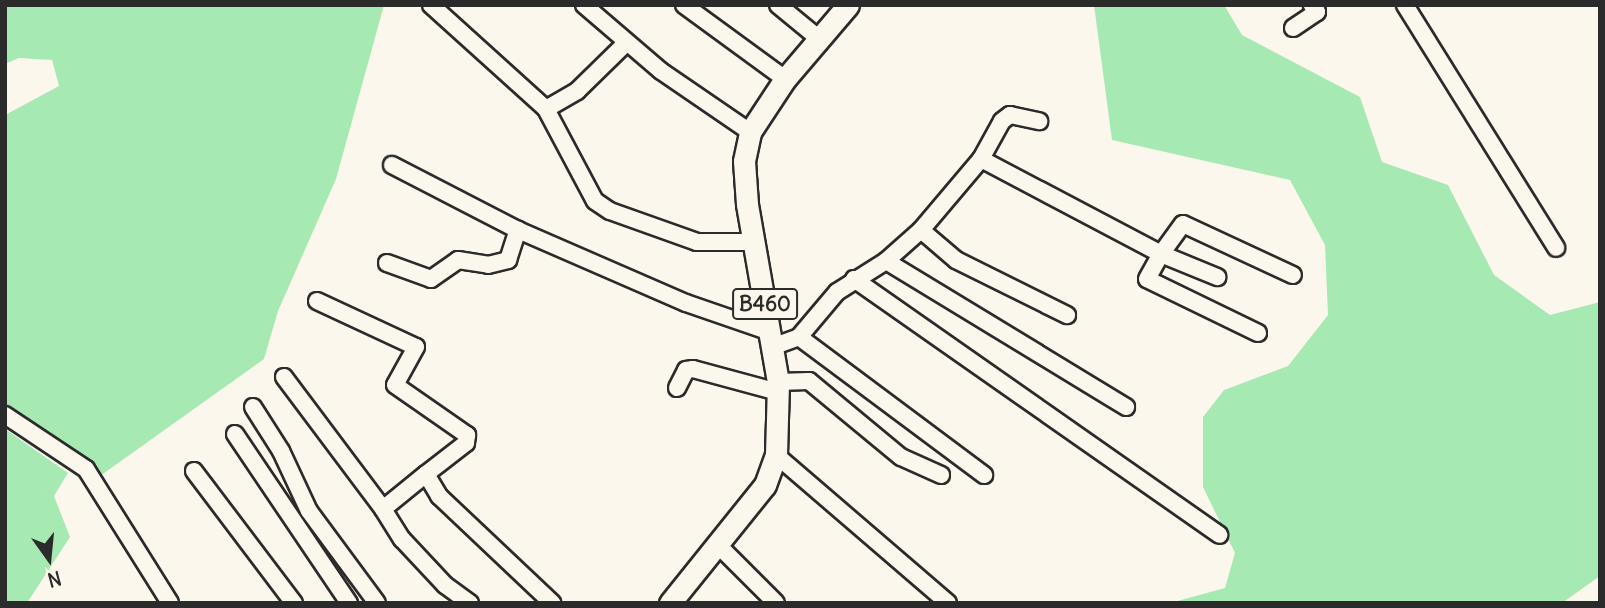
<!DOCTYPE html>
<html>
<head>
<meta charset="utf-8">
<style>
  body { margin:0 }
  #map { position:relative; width:1605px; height:608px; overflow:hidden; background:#fbf7ec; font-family:Delius,sans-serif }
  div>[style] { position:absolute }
  .green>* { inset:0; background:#a7e9b3 }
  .roads { filter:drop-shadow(2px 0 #2b2b2b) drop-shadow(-2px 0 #2b2b2b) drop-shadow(0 2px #2b2b2b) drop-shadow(0 -2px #2b2b2b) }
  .minor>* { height:16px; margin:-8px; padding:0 8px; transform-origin:8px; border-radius:8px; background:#fbf7ec }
  .major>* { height:21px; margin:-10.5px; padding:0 10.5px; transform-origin:10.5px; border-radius:10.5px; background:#fbf7ec }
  span { translate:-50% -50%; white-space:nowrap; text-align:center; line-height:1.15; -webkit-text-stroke:5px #fbf7ec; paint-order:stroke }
  .shield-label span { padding:2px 5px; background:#fbf7ec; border:2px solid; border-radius:5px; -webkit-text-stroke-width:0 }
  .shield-label { font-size:21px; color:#2b2b2b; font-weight:700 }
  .frame { position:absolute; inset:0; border:7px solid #2b2b2b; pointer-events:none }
  .north { position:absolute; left:14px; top:524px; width:70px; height:70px; -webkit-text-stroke:5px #fbf7ec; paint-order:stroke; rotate:165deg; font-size:19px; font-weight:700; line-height:28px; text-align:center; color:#2b2b2b }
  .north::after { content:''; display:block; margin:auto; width:24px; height:32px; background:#2b2b2b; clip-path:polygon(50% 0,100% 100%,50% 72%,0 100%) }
</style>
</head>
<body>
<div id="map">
  <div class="green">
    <div style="clip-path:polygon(5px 5px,384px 5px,336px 179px,278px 311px,264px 359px,100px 476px,5px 411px,5px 115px,59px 86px,52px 60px,19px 58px,5px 64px)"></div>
    <div style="clip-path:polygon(1094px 5px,1224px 5px,1242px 35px,1360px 97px,1382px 162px,1448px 185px,1494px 275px,1550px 315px,1600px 302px,1600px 576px,1562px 603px,1170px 603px,1225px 588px,1235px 553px,1203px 487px,1203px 417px,1224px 390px,1288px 366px,1328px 315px,1325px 245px,1290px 180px,1112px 140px)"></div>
    <div style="clip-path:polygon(5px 429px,68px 473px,54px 496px,70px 537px,27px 603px,5px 603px)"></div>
  </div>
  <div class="roads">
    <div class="minor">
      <div style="left:431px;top:5px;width:155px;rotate:42.1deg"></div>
      <div style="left:546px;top:109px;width:104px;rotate:62deg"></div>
      <div style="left:595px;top:201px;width:18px;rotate:34deg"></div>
      <div style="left:610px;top:211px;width:92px;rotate:19.6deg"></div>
      <div style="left:697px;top:242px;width:56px"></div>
      <div style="left:584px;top:5px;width:101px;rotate:40.6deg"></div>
      <div style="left:661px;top:71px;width:108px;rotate:34.4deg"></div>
      <div style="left:684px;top:5px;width:125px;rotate:36.2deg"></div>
      <div style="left:778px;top:5px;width:50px;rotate:39.4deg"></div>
      <div style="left:1405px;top:5px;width:286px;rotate:58.1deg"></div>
      <div style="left:1293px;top:28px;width:29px;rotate:-34deg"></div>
      <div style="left:1317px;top:12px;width:9px;rotate:-126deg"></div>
      <div style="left:546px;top:109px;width:36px;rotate:-30deg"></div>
      <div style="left:577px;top:91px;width:69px;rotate:-44.4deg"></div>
      <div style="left:981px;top:159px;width:204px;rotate:27.8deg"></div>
      <div style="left:1161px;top:254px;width:61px;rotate:22.3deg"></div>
      <div style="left:392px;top:165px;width:142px;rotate:27.3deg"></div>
      <div style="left:518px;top:230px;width:183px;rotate:23.5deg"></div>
      <div style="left:686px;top:303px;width:89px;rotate:19deg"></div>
      <div style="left:921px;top:230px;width:46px;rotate:40.6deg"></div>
      <div style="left:956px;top:260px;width:124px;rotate:26.4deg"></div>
      <div style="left:886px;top:261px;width:281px;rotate:31.3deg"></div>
      <div style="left:387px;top:263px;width:47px;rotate:20deg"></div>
      <div style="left:431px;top:279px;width:33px;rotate:-35deg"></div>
      <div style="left:458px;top:260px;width:30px;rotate:9deg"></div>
      <div style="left:488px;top:265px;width:21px;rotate:-14deg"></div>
      <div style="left:508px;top:260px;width:32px;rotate:-72deg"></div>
      <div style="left:854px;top:279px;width:446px;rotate:35deg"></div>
      <div style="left:317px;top:301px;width:109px;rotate:24.9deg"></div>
      <div style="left:416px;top:347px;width:43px;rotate:118.9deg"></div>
      <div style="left:395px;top:385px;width:88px;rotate:34.8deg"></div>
      <div style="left:467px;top:435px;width:8px;rotate:97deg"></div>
      <div style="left:466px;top:443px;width:51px;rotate:142.2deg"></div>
      <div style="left:1258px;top:333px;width:123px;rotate:-154.1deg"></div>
      <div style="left:1147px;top:279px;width:29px;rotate:-61deg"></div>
      <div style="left:1161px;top:254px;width:37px;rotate:-54deg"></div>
      <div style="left:1183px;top:224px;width:121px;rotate:24.9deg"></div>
      <div style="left:799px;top:337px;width:231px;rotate:36.7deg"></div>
      <div style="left:772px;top:347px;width:29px;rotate:-20deg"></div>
      <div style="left:799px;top:337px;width:59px;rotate:-49.8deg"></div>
      <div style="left:837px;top:292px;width:58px;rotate:-32.3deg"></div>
      <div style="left:886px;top:261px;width:47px;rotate:-41.5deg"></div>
      <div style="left:921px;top:230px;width:93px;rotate:-49.8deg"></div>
      <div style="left:981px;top:159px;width:43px;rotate:-61.1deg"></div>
      <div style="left:1002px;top:121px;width:10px;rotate:-37deg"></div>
      <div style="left:1010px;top:115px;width:30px;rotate:12deg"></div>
      <div style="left:284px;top:377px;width:165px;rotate:53.1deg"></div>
      <div style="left:383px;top:509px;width:55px;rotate:-39.1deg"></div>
      <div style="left:426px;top:474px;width:26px;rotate:59deg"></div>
      <div style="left:439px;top:496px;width:156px;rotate:43.4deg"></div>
      <div style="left:778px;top:382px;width:31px;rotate:-2deg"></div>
      <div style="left:809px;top:381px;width:119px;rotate:39.6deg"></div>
      <div style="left:901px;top:457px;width:44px;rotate:24.2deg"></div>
      <div style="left:677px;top:388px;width:20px;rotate:-63deg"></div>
      <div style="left:686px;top:370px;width:7px;rotate:-8deg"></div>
      <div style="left:693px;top:369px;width:88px;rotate:15.1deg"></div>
      <div style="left:253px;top:407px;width:52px;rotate:57.5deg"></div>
      <div style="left:281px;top:451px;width:66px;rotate:65deg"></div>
      <div style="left:309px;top:511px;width:114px;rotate:53.5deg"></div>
      <div style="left:5px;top:415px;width:97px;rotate:33.7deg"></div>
      <div style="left:86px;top:469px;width:158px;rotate:57.9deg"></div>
      <div style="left:235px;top:434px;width:204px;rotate:56deg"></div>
      <div style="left:776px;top:455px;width:227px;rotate:40.7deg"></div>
      <div style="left:194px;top:471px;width:166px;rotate:52.9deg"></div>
      <div style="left:383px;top:509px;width:36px;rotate:58deg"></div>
      <div style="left:402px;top:539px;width:63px;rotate:46.9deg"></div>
      <div style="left:445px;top:585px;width:31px;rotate:36deg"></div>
      <div style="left:717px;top:544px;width:83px;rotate:45deg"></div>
    </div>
    <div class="major">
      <div style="left:670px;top:603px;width:151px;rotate:-51.2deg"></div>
      <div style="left:765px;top:485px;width:32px;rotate:-70deg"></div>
      <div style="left:776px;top:455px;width:73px;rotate:-88.4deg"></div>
      <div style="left:778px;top:382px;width:181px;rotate:-99.9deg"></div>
      <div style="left:747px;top:204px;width:43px;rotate:-94deg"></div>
      <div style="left:744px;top:161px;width:30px;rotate:-78deg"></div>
      <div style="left:750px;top:132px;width:64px;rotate:-56.6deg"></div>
      <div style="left:785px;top:79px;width:97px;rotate:-49.6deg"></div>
    </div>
  </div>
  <div class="shield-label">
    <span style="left:765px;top:304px">B460</span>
  </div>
  <div class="frame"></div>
  <div class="north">N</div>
</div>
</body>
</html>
